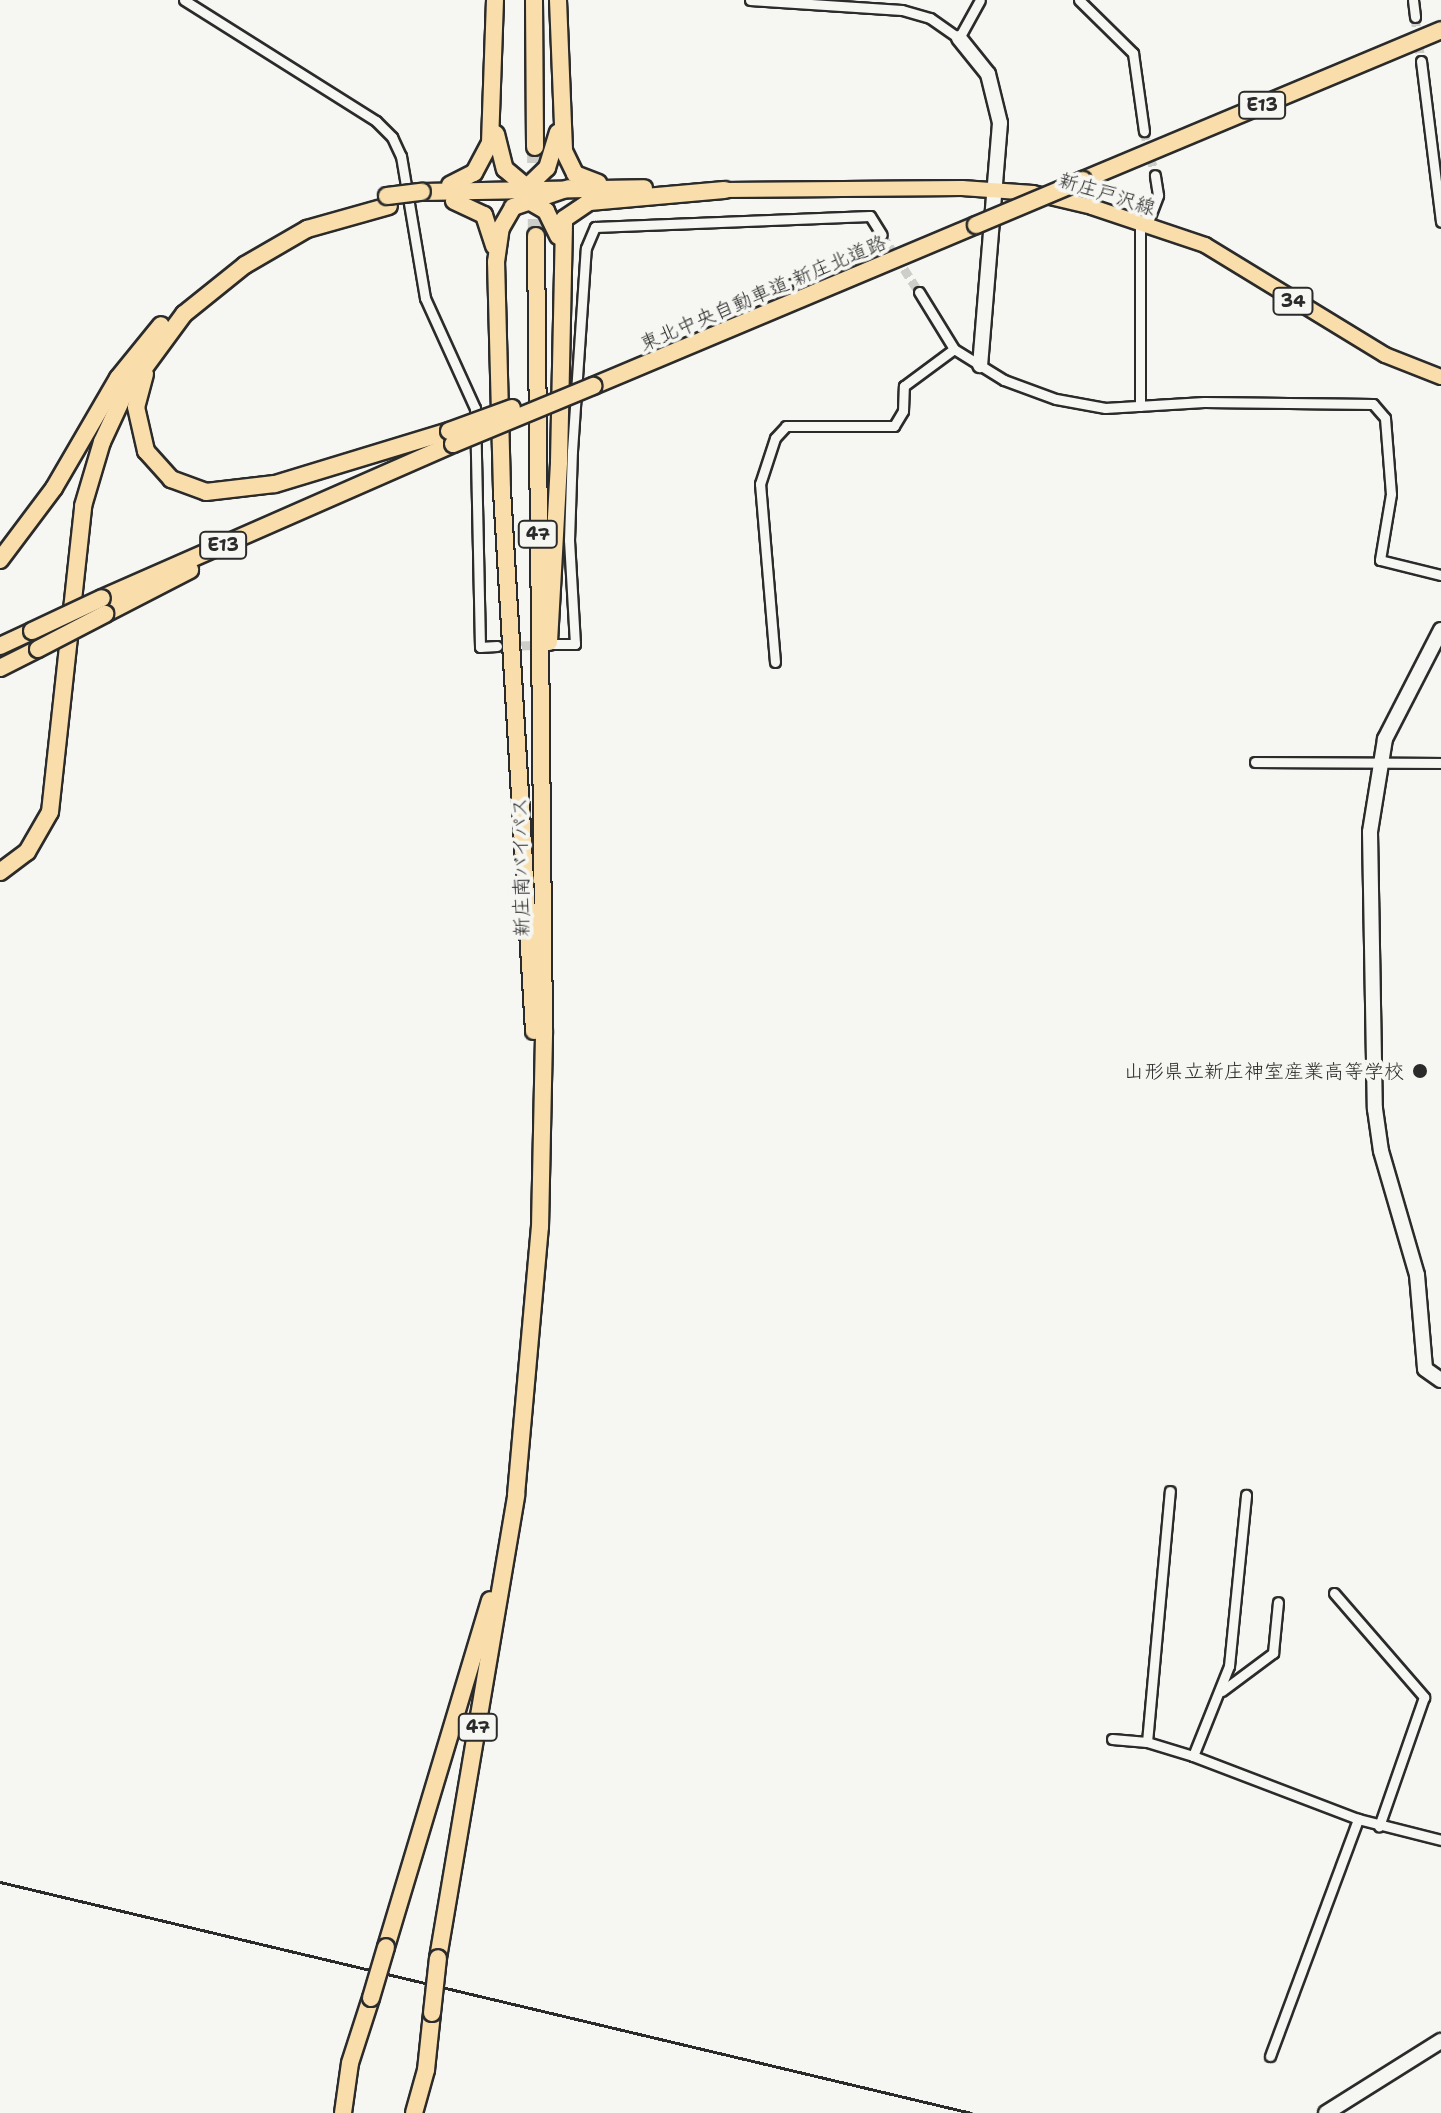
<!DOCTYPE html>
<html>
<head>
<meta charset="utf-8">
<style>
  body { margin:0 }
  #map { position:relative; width:1441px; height:2113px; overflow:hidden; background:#f6f6f2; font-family:"Shantell Sans","Klee One",sans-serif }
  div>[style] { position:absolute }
  .street-tunnel>* { height:9px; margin-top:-4.5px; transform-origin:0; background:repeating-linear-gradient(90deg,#cdcdca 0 9px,transparent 0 13.5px) }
  .highway-tunnel>* { height:16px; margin-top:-8px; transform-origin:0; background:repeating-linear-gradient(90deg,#cdcdca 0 16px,transparent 0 24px) }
  .roads { filter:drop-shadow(2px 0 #2b2b2b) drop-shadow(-2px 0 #2b2b2b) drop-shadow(0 2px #2b2b2b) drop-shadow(0 -2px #2b2b2b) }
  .street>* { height:9px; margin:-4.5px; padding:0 4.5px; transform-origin:4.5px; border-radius:4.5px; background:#f6f6f2 }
  .secondary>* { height:14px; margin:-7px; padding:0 7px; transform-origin:7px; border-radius:7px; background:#f6f6f2 }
  .primary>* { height:14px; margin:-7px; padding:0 7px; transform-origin:7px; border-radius:7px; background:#f9deab }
  .highway>* { height:16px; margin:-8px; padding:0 8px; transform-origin:8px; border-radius:8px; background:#f9deab }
  .rail>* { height:3px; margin:-1.5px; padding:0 1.5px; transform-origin:1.5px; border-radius:1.5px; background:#2b2b2b }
  .bridges { filter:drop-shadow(2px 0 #2b2b2b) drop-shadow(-2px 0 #2b2b2b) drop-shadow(0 2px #2b2b2b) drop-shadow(0 -2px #2b2b2b) }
  .highway-bridge>* { height:16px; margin:-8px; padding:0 8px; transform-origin:8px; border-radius:8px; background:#f9deab }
  .dots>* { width:22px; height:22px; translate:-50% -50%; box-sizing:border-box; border:4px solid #f6f6f2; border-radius:50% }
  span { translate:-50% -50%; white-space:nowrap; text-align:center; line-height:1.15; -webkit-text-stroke:8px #f6f6f2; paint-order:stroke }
  .shield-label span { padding:2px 6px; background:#f6f6f2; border:2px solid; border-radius:6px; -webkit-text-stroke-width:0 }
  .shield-label { font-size:18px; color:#2b2b2b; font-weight:700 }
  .street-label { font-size:20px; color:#2b2b2b }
  .poi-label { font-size:20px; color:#2b2b2b }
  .right { translate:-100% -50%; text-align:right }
</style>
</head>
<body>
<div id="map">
  <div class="street-tunnel">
    <div style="left:1415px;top:17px;width:44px;rotate:82.2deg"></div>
    <div style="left:1144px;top:131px;width:45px;rotate:76deg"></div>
    <div style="left:882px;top:235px;width:68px;rotate:57deg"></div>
    <div style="left:508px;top:646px;width:33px;rotate:-2deg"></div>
  </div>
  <div class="highway-tunnel">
    <div style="left:535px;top:147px;width:89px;rotate:89.4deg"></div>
  </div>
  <div class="roads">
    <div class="street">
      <div style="left:184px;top:0;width:227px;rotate:32.2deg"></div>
      <div style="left:376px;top:121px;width:23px;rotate:45deg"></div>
      <div style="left:392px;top:137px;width:21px;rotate:65deg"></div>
      <div style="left:401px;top:156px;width:144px;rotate:80.4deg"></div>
      <div style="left:425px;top:298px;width:121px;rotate:65.6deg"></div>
      <div style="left:475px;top:408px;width:239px;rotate:88.8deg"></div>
      <div style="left:480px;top:647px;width:17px;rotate:-3deg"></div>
      <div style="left:750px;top:0;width:152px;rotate:3.8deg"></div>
      <div style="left:902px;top:10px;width:29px;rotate:16deg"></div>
      <div style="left:930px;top:18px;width:35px;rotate:35deg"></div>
      <div style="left:959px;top:38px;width:43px;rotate:-61.1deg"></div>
      <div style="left:1079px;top:0;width:76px;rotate:44.5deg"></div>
      <div style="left:1133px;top:53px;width:79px;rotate:82deg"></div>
      <div style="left:1413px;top:0;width:17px;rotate:83deg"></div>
      <div style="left:1421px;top:61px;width:162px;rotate:82.9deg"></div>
      <div style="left:1140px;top:224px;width:182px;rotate:90deg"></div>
      <div style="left:1146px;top:227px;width:34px;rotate:-69deg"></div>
      <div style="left:1158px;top:195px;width:20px;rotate:-99deg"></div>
      <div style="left:919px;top:292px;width:67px;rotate:58.4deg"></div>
      <div style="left:954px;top:349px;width:59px;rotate:31.8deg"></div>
      <div style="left:1004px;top:380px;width:55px;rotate:20.1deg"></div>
      <div style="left:1056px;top:399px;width:50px;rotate:10.4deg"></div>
      <div style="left:1105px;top:408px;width:99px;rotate:-3.5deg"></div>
      <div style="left:1204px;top:402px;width:169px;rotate:0.7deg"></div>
      <div style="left:1373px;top:404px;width:18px;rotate:49deg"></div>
      <div style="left:1385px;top:418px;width:76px;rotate:85.5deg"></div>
      <div style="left:1391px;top:494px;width:67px;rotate:99.5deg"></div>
      <div style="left:1380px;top:560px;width:63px;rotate:13.8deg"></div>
      <div style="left:553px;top:644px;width:22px"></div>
      <div style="left:575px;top:644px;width:104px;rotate:-93.3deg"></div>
      <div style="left:569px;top:540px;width:89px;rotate:-88.1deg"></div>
      <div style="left:572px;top:451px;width:203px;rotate:-86.1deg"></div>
      <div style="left:586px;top:248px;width:23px;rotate:-67deg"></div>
      <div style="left:595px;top:227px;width:275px;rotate:-2.3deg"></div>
      <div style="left:870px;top:216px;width:22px;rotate:58deg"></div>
      <div style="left:775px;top:662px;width:179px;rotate:-94.8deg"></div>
      <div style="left:760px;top:484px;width:48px;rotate:-71.9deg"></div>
      <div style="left:775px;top:438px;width:16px;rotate:-47deg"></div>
      <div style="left:786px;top:426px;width:108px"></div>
      <div style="left:894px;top:426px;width:17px;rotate:-59deg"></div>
      <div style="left:903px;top:411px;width:25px;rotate:-88deg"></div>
      <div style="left:904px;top:386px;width:62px;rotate:-36.5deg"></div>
      <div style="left:1255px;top:762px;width:186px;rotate:0.3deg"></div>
      <div style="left:1334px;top:1593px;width:138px;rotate:49.1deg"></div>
      <div style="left:1424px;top:1697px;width:137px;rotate:109.2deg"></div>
      <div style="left:1222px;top:1691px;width:64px;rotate:-36.7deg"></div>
      <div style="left:1273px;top:1653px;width:51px;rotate:-84.4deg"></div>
      <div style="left:1112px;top:1739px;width:35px;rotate:5deg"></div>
      <div style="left:1147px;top:1742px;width:48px;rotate:16.9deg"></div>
      <div style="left:1193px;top:1756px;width:177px;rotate:20.9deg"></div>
      <div style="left:1358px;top:1819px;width:86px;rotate:14.2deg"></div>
      <div style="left:1147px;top:1742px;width:252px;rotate:-84.8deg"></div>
      <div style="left:1193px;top:1756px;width:97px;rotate:-68.2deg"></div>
      <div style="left:1229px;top:1666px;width:172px;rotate:-84.3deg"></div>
      <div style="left:1270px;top:2056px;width:253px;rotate:-69.6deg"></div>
    </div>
    <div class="secondary">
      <div style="left:959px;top:38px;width:46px;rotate:51.1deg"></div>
      <div style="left:988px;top:74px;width:50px;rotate:76.2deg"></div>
      <div style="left:1000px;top:123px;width:243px;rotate:94.7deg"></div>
      <div style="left:1441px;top:630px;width:123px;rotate:117.2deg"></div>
      <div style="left:1385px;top:739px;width:94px;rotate:99.2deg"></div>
      <div style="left:1370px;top:832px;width:277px;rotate:89deg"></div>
      <div style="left:1375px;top:1109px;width:42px;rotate:81.9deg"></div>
      <div style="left:1381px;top:1151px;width:129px;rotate:73.8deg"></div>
      <div style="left:1417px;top:1275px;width:94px;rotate:85.1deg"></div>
      <div style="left:1425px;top:1369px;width:19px;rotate:35deg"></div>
      <div style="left:1326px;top:2113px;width:136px;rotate:-32.1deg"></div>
    </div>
    <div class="primary">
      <div style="left:724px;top:190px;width:238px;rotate:-0.5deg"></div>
      <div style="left:962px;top:188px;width:71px;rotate:4deg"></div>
      <div style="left:1033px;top:193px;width:61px;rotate:13.3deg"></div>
      <div style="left:1092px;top:207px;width:119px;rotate:18.6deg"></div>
      <div style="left:1205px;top:245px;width:211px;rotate:31.4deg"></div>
      <div style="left:1385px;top:355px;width:60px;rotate:21.4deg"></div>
    </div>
    <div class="highway">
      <div style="left:534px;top:0;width:147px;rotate:89.6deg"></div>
      <div style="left:558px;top:0;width:151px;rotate:87.7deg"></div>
      <div style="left:564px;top:151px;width:25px;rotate:64deg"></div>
      <div style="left:575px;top:174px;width:25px;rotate:21deg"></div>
      <div style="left:496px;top:134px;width:36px;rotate:76deg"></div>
      <div style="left:505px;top:169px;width:31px;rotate:40deg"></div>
      <div style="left:1083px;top:180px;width:388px;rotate:-22.7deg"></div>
      <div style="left:450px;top:185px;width:27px;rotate:-27deg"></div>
      <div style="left:474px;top:173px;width:34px;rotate:-62deg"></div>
      <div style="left:490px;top:143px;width:143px;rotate:-88deg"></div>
      <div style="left:524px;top:190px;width:32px;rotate:-44deg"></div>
      <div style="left:547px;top:168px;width:37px;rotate:-73deg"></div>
      <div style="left:422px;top:192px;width:222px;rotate:-1deg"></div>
      <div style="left:522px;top:197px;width:28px;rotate:30deg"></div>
      <div style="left:546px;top:211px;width:28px;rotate:64deg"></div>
      <div style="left:454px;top:201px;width:33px;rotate:25deg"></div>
      <div style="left:484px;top:215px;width:33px;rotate:72deg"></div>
      <div style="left:145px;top:374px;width:34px;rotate:105deg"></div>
      <div style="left:136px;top:407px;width:45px;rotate:77.2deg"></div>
      <div style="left:146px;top:451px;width:38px;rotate:48deg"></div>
      <div style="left:171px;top:479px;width:37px;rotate:20deg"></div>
      <div style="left:206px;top:492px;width:69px;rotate:-6.6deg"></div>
      <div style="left:275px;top:484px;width:182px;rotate:-16.9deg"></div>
      <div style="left:593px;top:386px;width:415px;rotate:-22.8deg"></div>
      <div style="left:0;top:560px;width:90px;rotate:-53.1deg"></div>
      <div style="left:54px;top:488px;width:127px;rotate:-59.8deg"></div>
      <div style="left:118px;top:378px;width:68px;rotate:-50.9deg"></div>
      <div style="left:102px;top:598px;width:383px;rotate:-23.7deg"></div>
      <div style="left:105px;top:614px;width:96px;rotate:-27.4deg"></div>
      <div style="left:549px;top:642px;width:180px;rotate:-86.8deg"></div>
      <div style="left:559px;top:462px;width:243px;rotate:-88.8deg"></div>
      <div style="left:564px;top:219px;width:30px;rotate:-34deg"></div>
      <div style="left:589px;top:202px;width:136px;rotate:-5.1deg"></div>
      <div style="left:0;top:646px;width:35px;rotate:-25deg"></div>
      <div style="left:0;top:668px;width:42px;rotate:-26.6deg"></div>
      <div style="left:0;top:872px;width:34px;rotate:-37deg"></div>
      <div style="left:27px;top:852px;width:46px;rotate:-60.1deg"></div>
      <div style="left:50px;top:812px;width:308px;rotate:-83.8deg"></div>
      <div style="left:83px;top:506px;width:67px;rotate:-73.5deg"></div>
      <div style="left:102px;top:442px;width:50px;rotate:-65deg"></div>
      <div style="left:123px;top:397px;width:103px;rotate:-53.7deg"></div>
      <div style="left:184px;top:314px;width:78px;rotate:-38.8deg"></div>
      <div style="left:245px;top:265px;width:72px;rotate:-30.1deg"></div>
      <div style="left:307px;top:229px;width:85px;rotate:-15.7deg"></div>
      <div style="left:534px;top:1031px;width:542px;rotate:-93.39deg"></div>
      <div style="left:502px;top:490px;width:228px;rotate:-91.5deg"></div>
      <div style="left:496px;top:262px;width:34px;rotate:-82deg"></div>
      <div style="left:501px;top:228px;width:24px;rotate:-60deg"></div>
      <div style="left:513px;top:207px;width:59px;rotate:-18.7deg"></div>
      <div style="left:386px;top:1947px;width:362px;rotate:-73.3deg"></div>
      <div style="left:438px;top:1958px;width:470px;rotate:-80.4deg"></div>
      <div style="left:516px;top:1495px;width:269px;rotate:-84.9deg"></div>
      <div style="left:540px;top:1227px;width:197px;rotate:-88.8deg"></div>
      <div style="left:544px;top:1030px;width:794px;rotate:-90.58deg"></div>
      <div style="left:343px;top:2113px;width:50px;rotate:-82deg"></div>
      <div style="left:350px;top:2063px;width:68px;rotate:-72.1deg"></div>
      <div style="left:414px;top:2113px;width:45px;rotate:-74.4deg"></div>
      <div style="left:426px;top:2070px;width:57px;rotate:-84deg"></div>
    </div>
  </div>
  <div class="rail">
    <div style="left:0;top:1882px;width:998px;rotate:13.38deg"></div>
  </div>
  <div class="bridges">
    <div class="highway-bridge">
      <div style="left:387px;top:196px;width:35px;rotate:-7deg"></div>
      <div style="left:976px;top:225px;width:116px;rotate:-22.8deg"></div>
      <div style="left:449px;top:431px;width:67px;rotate:-20.1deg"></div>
      <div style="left:453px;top:444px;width:152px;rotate:-22.5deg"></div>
      <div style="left:32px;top:631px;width:77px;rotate:-25.2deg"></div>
      <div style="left:38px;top:649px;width:76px;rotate:-27.6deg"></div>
      <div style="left:371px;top:1998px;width:53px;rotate:-73.6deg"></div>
      <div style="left:432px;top:2013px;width:55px;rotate:-83.8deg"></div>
    </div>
  </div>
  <div class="dots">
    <div style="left:1420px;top:1071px;background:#2b2b2b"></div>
  </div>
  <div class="shield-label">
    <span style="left:1262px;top:105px">E13</span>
    <span style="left:1293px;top:301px">34</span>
    <span style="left:538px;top:534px">47</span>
    <span style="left:223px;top:545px">E13</span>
    <span style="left:478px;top:1727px">47</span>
  </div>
  <div class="street-label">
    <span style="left:1107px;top:194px;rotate:17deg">新庄戸沢線</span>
    <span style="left:763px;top:293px;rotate:-23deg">東北中央自動車道;新庄北道路</span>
    <span style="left:521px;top:867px;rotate:-91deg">新庄南バイパス</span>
  </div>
  <div class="poi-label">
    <span class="right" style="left:1404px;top:1071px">山形県立新庄神室産業高等学校</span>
  </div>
</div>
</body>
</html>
